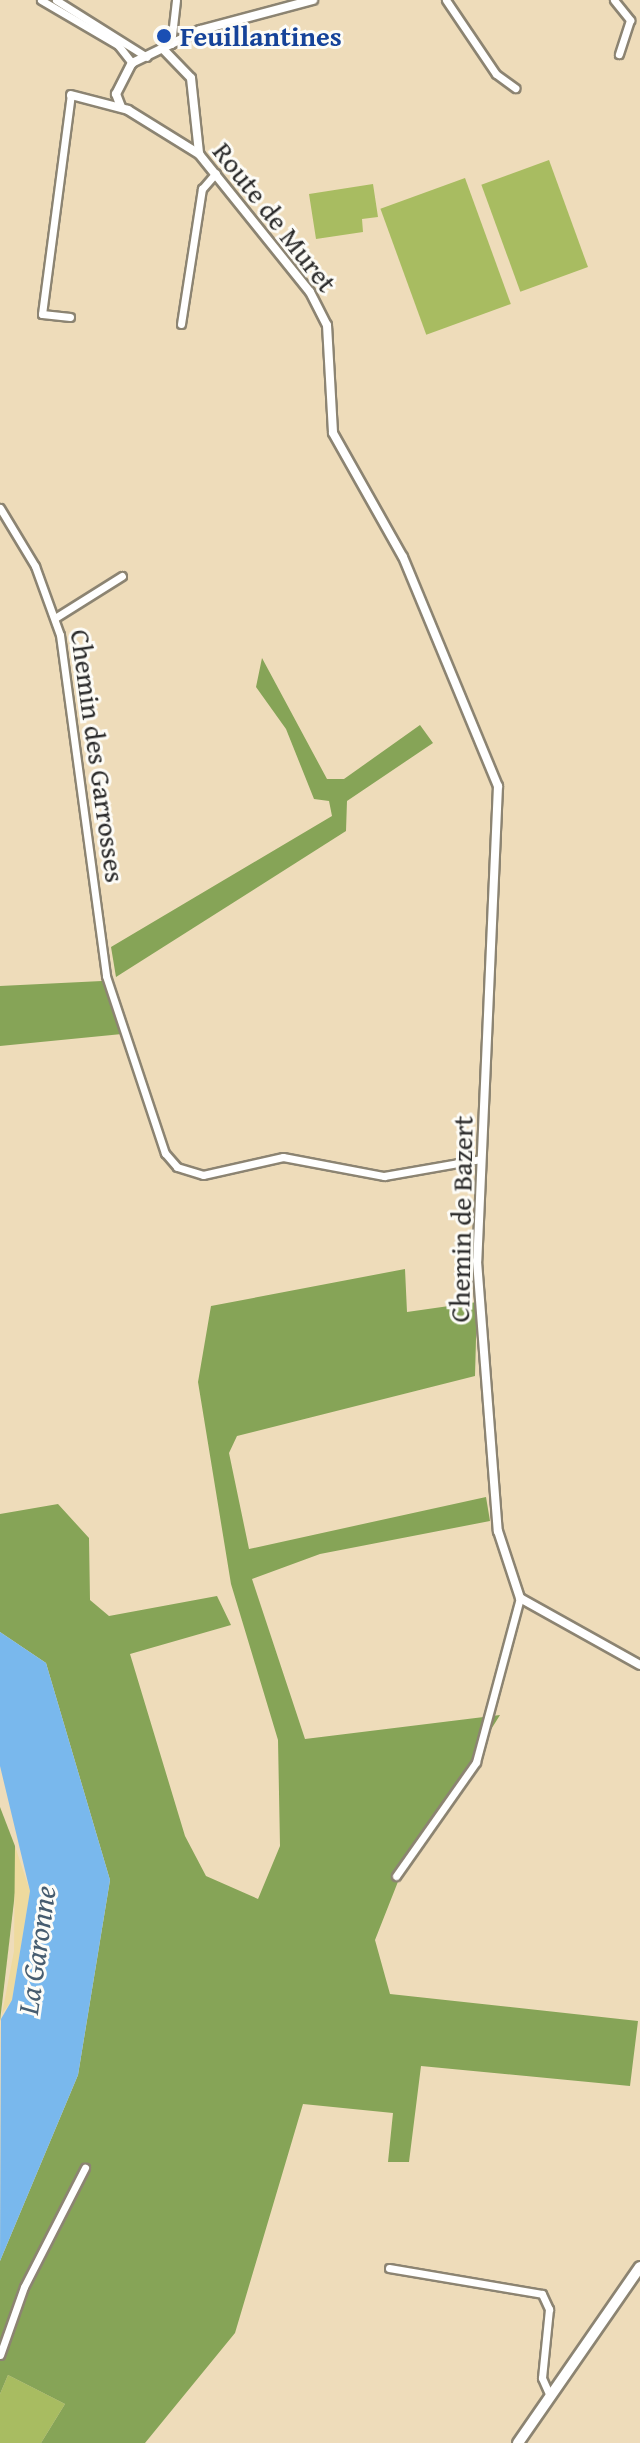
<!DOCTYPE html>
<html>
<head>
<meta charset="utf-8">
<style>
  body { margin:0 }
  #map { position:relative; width:640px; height:2443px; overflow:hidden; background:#eedcba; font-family:"Gentium Book Plus",serif }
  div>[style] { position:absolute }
  .green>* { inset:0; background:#a8bc61; transform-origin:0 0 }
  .forest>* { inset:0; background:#86a457 }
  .sand>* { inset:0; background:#eeda9e }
  .water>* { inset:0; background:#79b8ed }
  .roads { filter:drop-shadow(2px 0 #8c8472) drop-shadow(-2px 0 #8c8472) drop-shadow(0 2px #8c8472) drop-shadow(0 -2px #8c8472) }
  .minor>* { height:7px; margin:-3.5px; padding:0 3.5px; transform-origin:3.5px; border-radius:3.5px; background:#fff }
  .tertiary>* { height:8px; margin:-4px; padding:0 4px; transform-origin:4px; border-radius:4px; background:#fff }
  .secondary>* { height:10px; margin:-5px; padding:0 5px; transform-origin:5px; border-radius:5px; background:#fff }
  .dots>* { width:22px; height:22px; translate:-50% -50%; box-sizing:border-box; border:4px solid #fdfcf7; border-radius:50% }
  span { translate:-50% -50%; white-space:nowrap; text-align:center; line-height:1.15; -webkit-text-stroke:6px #fdfcf7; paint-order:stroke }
  .transit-label { font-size:28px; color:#164399; font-weight:700 }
  .left { translate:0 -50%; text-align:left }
  .street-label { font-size:28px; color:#2b2b2b }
  .water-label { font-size:30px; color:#465c6f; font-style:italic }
</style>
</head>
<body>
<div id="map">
  <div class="green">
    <div style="left:549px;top:160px;width:114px;height:72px;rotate:70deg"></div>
    <div style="left:465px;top:178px;width:134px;height:90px;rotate:70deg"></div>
    <div style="clip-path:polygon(373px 184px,378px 217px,362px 219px,363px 232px,316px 239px,309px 194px)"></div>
    <div style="clip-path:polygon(8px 2375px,65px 2404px,41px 2443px,0 2443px,0 2394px)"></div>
  </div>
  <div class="forest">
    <div style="clip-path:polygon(262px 658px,327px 779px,344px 779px,420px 725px,433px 743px,347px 801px,346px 831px,116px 977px,111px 947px,332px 816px,329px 801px,314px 799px,286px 729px,256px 687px)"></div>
    <div style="clip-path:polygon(102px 981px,122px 1034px,0 1046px,0 986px)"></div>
    <div style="clip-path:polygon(405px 1269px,407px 1312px,477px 1302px,475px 1376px,237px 1436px,229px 1453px,249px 1549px,486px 1497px,490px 1521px,320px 1554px,252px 1579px,305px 1739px,500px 1715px,401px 1874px,375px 1940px,390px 1994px,638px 2021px,630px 2086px,421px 2066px,409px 2162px,388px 2162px,393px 2113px,303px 2104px,235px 2333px,145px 2443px,41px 2443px,65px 2404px,8px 2375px,0 2394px,0 2261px,78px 2075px,110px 1880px,46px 1663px,0 1632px,0 1514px,58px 1504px,89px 1538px,90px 1600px,109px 1616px,217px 1596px,231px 1625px,130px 1654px,185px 1836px,206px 1876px,258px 1899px,280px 1846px,278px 1740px,231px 1584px,198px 1382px,211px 1306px)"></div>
    <div style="clip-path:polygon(0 1807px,15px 1846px,16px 1884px,0 2021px)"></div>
  </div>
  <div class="sand">
    <div style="clip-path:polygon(15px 1846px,30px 1891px,12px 2000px,2px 2014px,14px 1951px)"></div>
  </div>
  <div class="water">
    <div style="clip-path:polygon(0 1632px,46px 1663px,110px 1880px,78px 2075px,0 2261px,1px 2019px,12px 2000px,30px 1891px,0 1766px)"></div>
  </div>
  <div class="roads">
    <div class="minor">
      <div style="left:41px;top:0;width:89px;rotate:30.3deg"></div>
      <div style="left:118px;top:45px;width:23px;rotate:52deg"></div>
      <div style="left:56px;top:0;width:107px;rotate:32.1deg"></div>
      <div style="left:446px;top:0;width:89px;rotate:56deg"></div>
      <div style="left:496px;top:74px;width:24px;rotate:36deg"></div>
      <div style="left:614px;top:0;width:26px;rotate:51deg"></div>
      <div style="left:630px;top:20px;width:36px;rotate:108deg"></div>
      <div style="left:171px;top:44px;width:44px;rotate:-83.5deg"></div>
      <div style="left:70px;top:317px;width:28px;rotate:-174deg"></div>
      <div style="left:42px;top:314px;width:221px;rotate:-82.5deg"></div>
      <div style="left:181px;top:324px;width:137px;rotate:-81.2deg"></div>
      <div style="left:202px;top:189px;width:21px;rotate:-49deg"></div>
      <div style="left:0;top:508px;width:68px;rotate:58.9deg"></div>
      <div style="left:35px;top:566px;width:73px;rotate:70.1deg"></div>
      <div style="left:60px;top:635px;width:344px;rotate:82.3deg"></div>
      <div style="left:106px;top:976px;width:187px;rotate:71.6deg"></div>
      <div style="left:165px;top:1153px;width:18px;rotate:49deg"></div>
      <div style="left:177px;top:1167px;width:27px;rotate:17deg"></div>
      <div style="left:203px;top:1175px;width:82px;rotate:-12.7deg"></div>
      <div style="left:283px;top:1157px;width:103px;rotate:10.7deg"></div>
      <div style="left:384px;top:1176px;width:98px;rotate:-9.9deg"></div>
      <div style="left:55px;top:618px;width:79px;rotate:-32.1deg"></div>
      <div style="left:396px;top:1876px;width:139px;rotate:-54.9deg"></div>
      <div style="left:476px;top:1762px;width:170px;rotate:-75deg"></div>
      <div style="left:389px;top:2268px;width:155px;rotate:9.6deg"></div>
      <div style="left:542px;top:2294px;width:17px;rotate:65deg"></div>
      <div style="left:549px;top:2309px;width:69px;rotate:95.8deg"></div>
      <div style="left:542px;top:2378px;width:20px;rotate:66deg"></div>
      <div style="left:0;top:2355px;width:72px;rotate:-70.6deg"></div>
      <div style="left:24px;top:2287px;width:134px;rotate:-62.9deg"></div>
    </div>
    <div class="tertiary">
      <div style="left:163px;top:49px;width:40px;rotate:46deg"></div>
      <div style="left:191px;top:78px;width:75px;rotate:83.9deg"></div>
      <div style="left:71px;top:95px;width:59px;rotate:14.7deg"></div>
      <div style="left:128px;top:110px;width:84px;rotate:31.8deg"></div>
      <div style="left:199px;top:154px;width:177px;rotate:51.2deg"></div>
      <div style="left:310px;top:292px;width:37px;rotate:63deg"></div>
      <div style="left:327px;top:325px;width:108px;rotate:86.8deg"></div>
      <div style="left:333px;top:433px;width:142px;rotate:60.6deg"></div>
      <div style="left:403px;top:557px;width:248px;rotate:67.5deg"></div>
      <div style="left:498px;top:786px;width:475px;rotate:92.5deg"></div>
      <div style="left:477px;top:1261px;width:271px;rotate:85.6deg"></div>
      <div style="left:498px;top:1531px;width:71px;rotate:71.8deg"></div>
      <div style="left:520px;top:1598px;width:137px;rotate:29.2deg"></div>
      <div style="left:121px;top:107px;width:14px;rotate:-111deg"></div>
      <div style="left:116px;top:94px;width:35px;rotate:-63deg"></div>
      <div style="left:132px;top:63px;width:76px;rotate:-25.9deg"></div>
      <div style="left:200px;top:30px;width:117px;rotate:-14.9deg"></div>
    </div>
    <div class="secondary">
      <div style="left:518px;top:2443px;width:214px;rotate:-55.3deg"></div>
    </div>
  </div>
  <div class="dots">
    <div style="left:164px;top:36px;background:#1a4fb4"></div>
  </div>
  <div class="transit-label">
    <span class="left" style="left:180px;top:36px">Feuillantines</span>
  </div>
  <div class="street-label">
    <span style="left:275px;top:217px;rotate:52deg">Route de Muret</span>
    <span style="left:98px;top:756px;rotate:82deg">Chemin des Garrosses</span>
    <span style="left:461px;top:1219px;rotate:-89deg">Chemin de Bazert</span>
  </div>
  <div class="water-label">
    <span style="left:36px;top:1950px;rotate:-82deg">La Garonne</span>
  </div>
</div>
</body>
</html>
